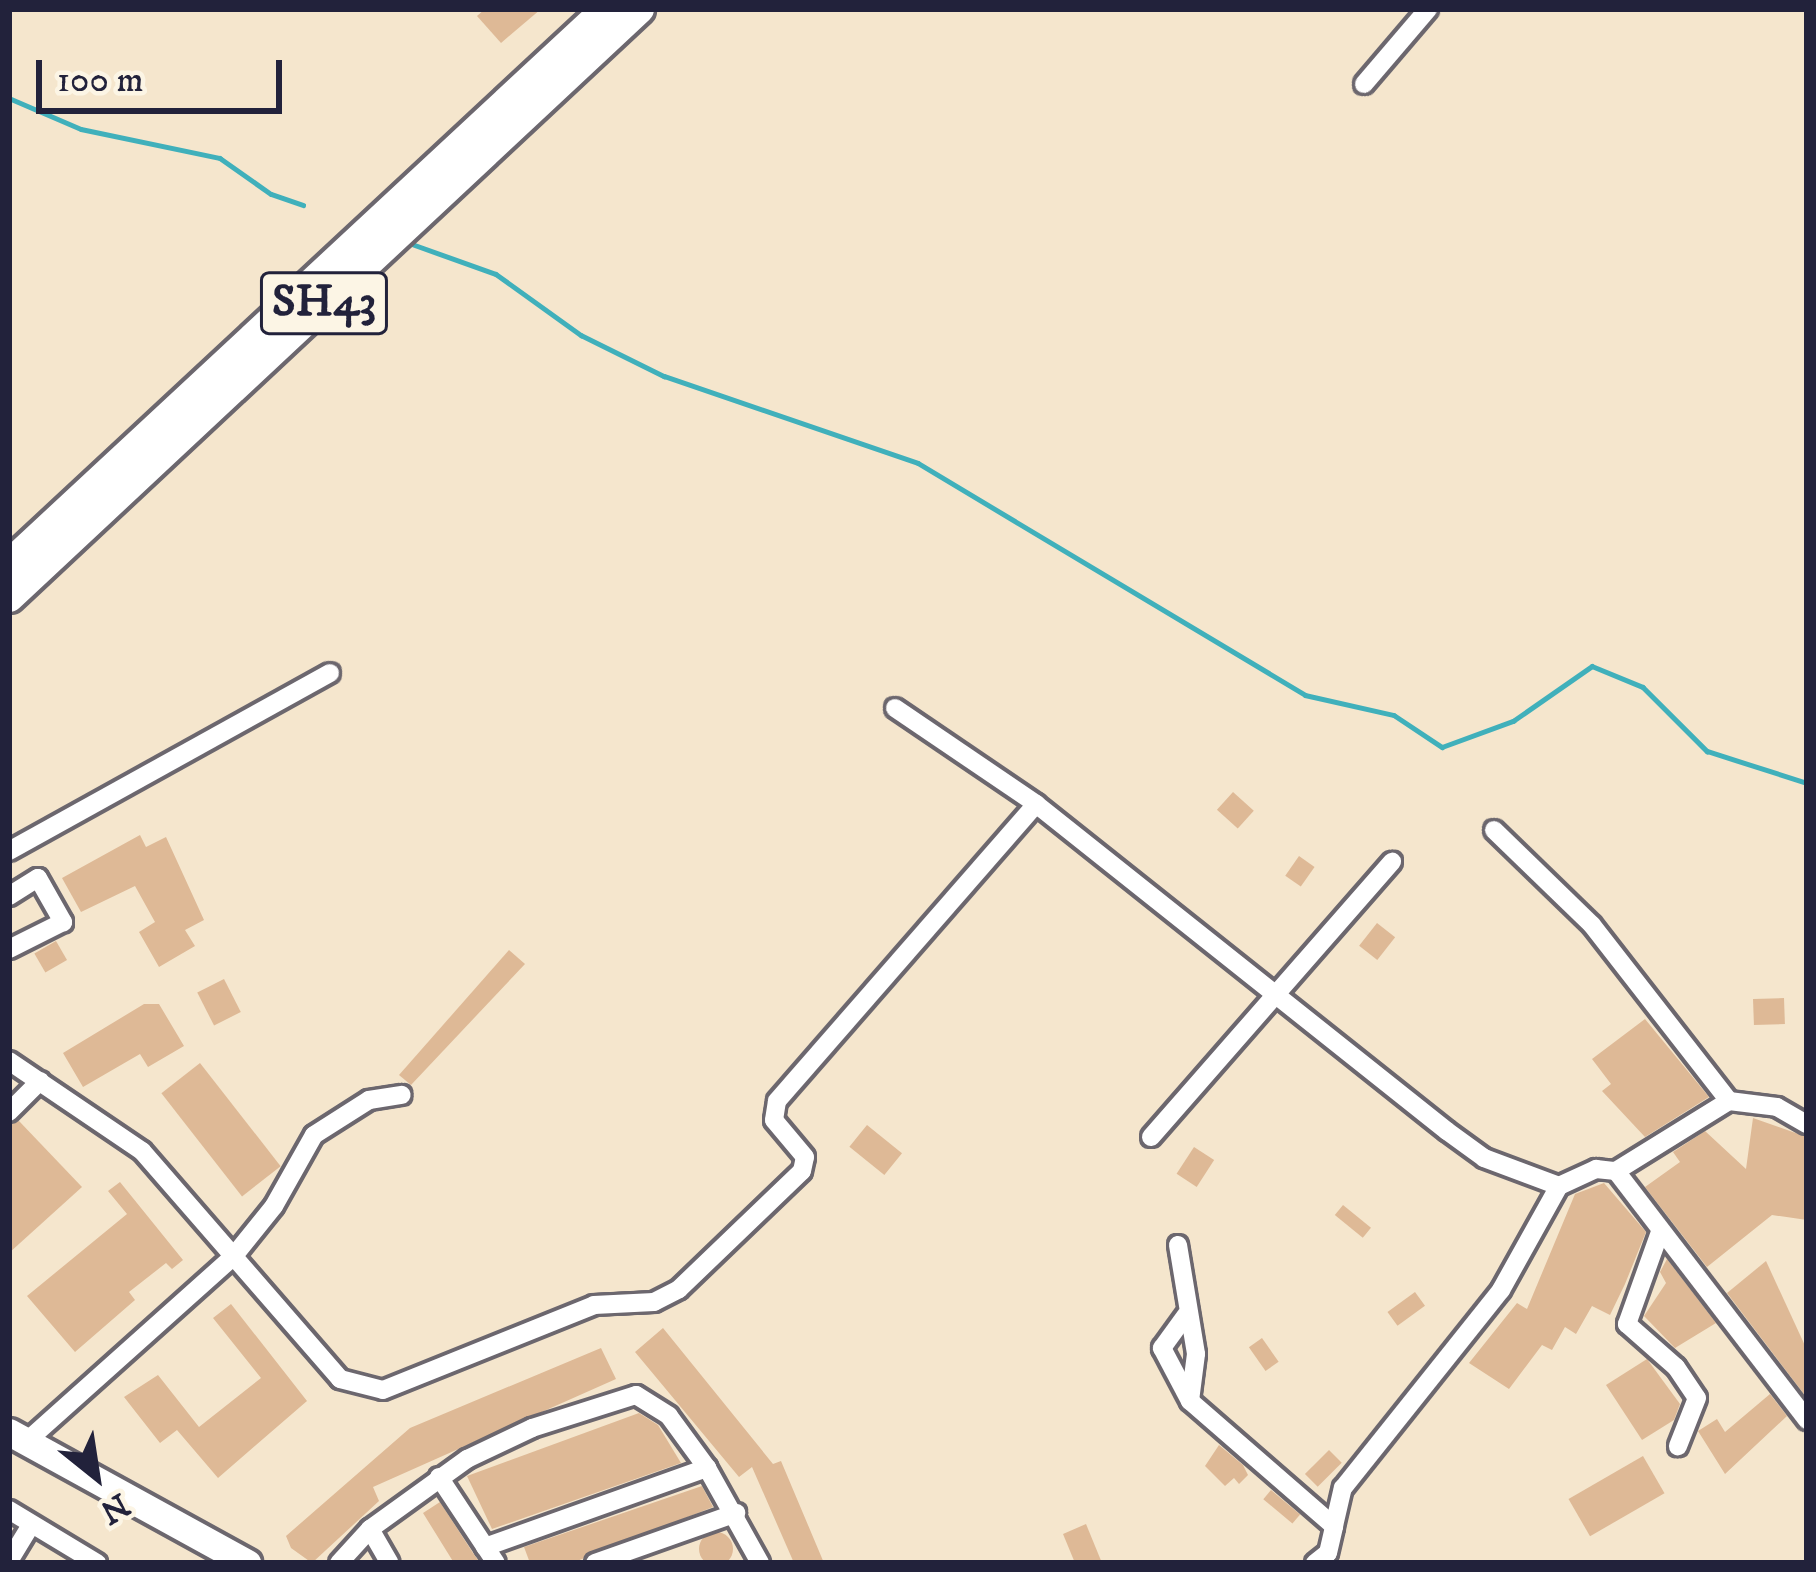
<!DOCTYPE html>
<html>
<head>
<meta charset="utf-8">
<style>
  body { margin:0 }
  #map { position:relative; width:1816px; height:1572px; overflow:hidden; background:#f5e6cd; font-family:"IM FELL DW Pica",serif }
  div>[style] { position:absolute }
  .stream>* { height:4.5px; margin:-2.25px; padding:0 2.25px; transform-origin:2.25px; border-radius:2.25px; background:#40b0bb }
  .building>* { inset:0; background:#deb996; transform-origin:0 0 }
  .round { border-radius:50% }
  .roads { filter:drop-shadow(3px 0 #6c676e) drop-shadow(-3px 0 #6c676e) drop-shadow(0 3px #6c676e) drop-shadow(0 -3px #6c676e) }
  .street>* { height:18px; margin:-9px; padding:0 9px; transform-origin:9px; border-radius:9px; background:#fff }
  .secondary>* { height:27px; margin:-13.5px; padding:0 13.5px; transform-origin:13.5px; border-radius:13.5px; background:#fff }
  .primary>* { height:30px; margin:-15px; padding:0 15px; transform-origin:15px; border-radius:15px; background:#fff }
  span { translate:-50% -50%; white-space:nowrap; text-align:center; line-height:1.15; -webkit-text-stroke:10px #fcf5e5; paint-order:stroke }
  .shield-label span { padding:3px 9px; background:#fcf5e5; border:3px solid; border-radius:9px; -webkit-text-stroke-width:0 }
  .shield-label { font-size:45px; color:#22223b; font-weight:700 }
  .frame { position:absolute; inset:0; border:12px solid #22223b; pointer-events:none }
  .north { position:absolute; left:36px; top:1416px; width:120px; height:120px; -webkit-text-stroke:9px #fcf5e5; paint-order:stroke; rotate:150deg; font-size:33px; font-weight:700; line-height:48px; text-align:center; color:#22223b }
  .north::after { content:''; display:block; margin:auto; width:42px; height:54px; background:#22223b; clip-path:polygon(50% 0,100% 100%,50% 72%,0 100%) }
  .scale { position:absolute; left:36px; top:60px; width:246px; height:54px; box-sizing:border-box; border:6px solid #22223b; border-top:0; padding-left:15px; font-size:36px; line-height:42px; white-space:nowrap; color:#22223b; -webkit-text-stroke:9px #fcf5e5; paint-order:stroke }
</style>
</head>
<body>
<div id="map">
  <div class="stream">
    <div style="left:9px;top:98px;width:78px;rotate:23.3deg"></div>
    <div style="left:81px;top:129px;width:142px;rotate:11.8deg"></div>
    <div style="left:220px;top:158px;width:62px;rotate:35.2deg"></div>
    <div style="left:271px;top:194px;width:34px;rotate:19deg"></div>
    <div style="left:412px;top:244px;width:89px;rotate:19.7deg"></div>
    <div style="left:496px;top:274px;width:105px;rotate:35.7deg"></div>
    <div style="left:581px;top:335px;width:93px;rotate:26.3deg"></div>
    <div style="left:664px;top:376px;width:268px;rotate:18.9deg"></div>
    <div style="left:918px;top:463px;width:451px;rotate:30.9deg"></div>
    <div style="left:1305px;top:695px;width:91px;rotate:12.7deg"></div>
    <div style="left:1394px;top:715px;width:58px;rotate:33.7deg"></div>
    <div style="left:1442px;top:747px;width:76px;rotate:-20.1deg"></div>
    <div style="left:1513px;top:721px;width:96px;rotate:-34.8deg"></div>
    <div style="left:1592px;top:666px;width:55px;rotate:22.4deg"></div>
    <div style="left:1643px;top:687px;width:91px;rotate:45deg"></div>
    <div style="left:1707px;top:751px;width:105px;rotate:17.7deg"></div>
  </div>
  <div class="building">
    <div style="clip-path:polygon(485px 9px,541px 9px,501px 43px,477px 16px)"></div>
    <div style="left:1233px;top:792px;width:28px;height:24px;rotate:42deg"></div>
    <div style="clip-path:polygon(140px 835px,146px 847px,166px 837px,204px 920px,185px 930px,195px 946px,159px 967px,139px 932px,155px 922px,135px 886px,81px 912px,62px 878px)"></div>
    <div style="left:1299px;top:856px;width:19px;height:24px;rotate:35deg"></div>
    <div style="left:1377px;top:923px;width:23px;height:29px;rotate:38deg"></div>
    <div style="left:56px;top:941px;width:22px;height:25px;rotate:60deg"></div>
    <div style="clip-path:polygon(509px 950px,525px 964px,411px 1085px,399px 1075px)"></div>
    <div style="left:224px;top:979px;width:37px;height:30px;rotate:63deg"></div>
    <div style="left:1784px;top:998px;width:26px;height:31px;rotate:88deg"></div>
    <div style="clip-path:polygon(144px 1004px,159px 1004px,184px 1046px,148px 1067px,140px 1054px,83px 1087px,63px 1053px)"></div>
    <div style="clip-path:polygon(1645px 1019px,1709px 1097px,1645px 1137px,1602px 1091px,1611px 1084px,1592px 1059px)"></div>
    <div style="left:200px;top:1063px;width:131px;height:49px;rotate:52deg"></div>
    <div style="clip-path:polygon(1753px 1118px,1807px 1137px,1807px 1220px,1772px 1215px,1707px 1267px,1645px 1187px,1680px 1162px,1673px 1152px,1705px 1131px,1746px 1169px)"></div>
    <div style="clip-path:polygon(19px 1121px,82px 1187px,9px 1253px,9px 1125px)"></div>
    <div style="left:867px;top:1125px;width:45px;height:28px;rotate:39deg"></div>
    <div style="left:1194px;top:1147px;width:24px;height:32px;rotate:33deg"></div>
    <div style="clip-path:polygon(120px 1182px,183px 1260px,172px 1269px,166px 1263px,129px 1292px,135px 1300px,75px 1352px,27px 1296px,127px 1214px,108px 1191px)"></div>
    <div style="clip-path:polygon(1604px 1183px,1646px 1232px,1625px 1284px,1610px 1315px,1592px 1306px,1576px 1334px,1565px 1327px,1552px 1350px,1542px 1345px,1509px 1389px,1469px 1363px,1517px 1303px,1527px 1309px,1575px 1194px)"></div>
    <div style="left:1343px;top:1205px;width:36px;height:13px;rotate:39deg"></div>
    <div style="clip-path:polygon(1667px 1259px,1716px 1323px,1675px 1348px,1644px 1316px,1666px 1283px,1660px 1272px)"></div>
    <div style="clip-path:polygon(1766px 1261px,1807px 1350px,1807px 1398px,1727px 1293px)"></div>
    <div style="left:1415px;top:1292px;width:17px;height:34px;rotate:54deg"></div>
    <div style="clip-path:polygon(231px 1304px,307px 1401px,218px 1478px,177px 1430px,160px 1443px,124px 1397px,158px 1375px,199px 1427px,261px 1378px,213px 1318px)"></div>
    <div style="clip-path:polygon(663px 1328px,773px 1464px,781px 1461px,824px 1563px,794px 1563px,752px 1467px,739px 1477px,635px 1352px)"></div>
    <div style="left:1262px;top:1338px;width:29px;height:16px;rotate:55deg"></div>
    <div style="clip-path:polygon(601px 1348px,616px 1379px,373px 1487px,379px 1501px,312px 1563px,291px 1548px,286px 1536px,410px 1428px)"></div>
    <div style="clip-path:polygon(1647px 1359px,1680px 1404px,1674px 1420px,1642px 1440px,1606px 1385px)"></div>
    <div style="clip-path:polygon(1770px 1394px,1787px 1416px,1725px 1474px,1698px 1431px,1717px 1419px,1725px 1432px)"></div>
    <div style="clip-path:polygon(639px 1413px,658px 1425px,681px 1463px,492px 1529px,467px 1476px)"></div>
    <div style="clip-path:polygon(1219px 1445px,1243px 1465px,1248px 1475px,1239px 1484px,1234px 1478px,1225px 1486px,1205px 1466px)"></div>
    <div style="left:1329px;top:1450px;width:18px;height:34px;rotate:45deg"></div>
    <div style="left:1643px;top:1456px;width:43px;height:86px;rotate:60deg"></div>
    <div style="clip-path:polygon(702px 1486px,713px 1507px,572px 1563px,530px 1563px,524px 1547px)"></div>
    <div style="left:1271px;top:1490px;width:38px;height:12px;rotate:40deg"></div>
    <div style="clip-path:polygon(440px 1502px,473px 1553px,480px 1563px,454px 1563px,423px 1513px)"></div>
    <div style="clip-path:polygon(1086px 1524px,1102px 1563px,1075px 1563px,1063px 1534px)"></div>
    <div class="round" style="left:699px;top:1532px;width:34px;height:34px"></div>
  </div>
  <div class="roads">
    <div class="street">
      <div style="left:1364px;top:84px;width:99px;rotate:-49.5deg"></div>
      <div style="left:895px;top:708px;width:171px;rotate:34.2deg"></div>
      <div style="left:1036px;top:804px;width:525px;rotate:38.51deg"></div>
      <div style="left:1447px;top:1131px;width:46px;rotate:36.1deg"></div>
      <div style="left:1484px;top:1158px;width:80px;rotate:20.5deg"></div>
      <div style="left:1494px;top:830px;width:136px;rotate:44.1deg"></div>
      <div style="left:1592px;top:925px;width:223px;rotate:52.1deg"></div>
      <div style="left:9px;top:851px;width:367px;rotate:-29deg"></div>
      <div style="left:9px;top:896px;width:34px;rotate:-32deg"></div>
      <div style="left:38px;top:878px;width:51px;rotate:60.4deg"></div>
      <div style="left:63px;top:922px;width:60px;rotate:153.4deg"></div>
      <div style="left:9px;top:1061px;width:161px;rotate:34.1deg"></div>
      <div style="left:142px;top:1151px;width:302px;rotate:49deg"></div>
      <div style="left:340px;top:1379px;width:44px;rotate:14.3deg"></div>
      <div style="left:383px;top:1390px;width:227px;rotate:-21.9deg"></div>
      <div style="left:594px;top:1305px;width:60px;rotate:-2.9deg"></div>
      <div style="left:654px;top:1302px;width:28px;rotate:-27deg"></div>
      <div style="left:679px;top:1289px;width:170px;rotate:-43.8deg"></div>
      <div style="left:802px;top:1171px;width:14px;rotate:-78deg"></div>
      <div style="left:805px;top:1157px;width:48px;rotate:-130deg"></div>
      <div style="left:774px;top:1120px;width:19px;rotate:-81deg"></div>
      <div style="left:777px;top:1101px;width:394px;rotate:-48.9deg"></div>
      <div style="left:9px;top:1112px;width:44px;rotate:-45deg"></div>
      <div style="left:1151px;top:1137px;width:366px;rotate:-48.8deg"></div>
      <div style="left:1616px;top:1171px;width:133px;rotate:-31.8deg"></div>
      <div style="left:1729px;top:1101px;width:48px;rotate:7.1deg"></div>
      <div style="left:1777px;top:1107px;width:34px;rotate:30deg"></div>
      <div style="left:1660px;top:1232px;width:98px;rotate:109.7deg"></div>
      <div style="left:1627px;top:1324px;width:65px;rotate:41.3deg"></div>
      <div style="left:1676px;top:1367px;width:37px;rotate:56deg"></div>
      <div style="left:1697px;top:1398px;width:52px;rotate:111.6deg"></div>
      <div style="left:1178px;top:1245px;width:110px;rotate:80.6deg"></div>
      <div style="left:1196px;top:1354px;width:47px;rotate:97.3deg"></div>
      <div style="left:1190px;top:1401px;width:191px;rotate:41deg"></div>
      <div style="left:1334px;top:1526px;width:39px;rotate:-77deg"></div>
      <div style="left:1343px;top:1488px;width:253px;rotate:-51.4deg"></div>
      <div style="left:1501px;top:1290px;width:119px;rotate:-60.9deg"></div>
      <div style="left:1559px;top:1186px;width:41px;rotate:-24.7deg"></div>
      <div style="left:1596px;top:1169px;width:20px;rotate:6deg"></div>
      <div style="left:1616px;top:1171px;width:314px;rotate:52.5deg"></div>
      <div style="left:1186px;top:1315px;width:41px;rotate:126deg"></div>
      <div style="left:1162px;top:1348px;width:60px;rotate:62.2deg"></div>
      <div style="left:27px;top:1441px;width:276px;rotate:-41.8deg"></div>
      <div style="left:233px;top:1257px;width:65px;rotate:-51.2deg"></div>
      <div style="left:274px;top:1206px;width:81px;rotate:-60.6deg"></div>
      <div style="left:314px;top:1135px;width:65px;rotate:-32.5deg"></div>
      <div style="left:369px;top:1100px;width:33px;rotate:-9deg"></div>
      <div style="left:439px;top:1477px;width:103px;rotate:56.5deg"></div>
      <div style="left:9px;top:1510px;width:103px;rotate:31.1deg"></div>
      <div style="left:370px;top:1529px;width:39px;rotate:60deg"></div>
      <div style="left:485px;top:1547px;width:236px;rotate:-19.6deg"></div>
      <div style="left:9px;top:1561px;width:42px;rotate:-58.6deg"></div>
      <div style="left:339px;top:1563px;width:46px;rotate:-47.6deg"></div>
      <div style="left:370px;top:1529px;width:120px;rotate:-35.8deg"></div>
      <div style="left:467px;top:1459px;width:72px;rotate:-25.5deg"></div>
      <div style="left:532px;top:1428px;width:109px;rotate:-17.6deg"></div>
      <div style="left:636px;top:1395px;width:39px;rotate:32deg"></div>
      <div style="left:669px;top:1416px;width:64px;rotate:53.8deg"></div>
      <div style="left:707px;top:1468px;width:109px;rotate:60.8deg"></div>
      <div style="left:595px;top:1563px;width:150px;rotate:-19.5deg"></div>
      <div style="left:1315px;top:1563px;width:16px;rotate:-38deg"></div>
      <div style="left:1328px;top:1553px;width:28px;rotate:-77deg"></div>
    </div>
    <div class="secondary">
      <div style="left:9px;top:1432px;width:272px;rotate:28.8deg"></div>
    </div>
    <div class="primary">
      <div style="left:9px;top:565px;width:817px;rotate:-42.92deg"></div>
      <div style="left:9px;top:597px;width:862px;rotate:-43.03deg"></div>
    </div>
  </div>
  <div class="shield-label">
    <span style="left:324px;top:303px">SH43</span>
  </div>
  <div class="frame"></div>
  <div class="north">N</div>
  <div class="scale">100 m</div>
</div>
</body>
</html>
